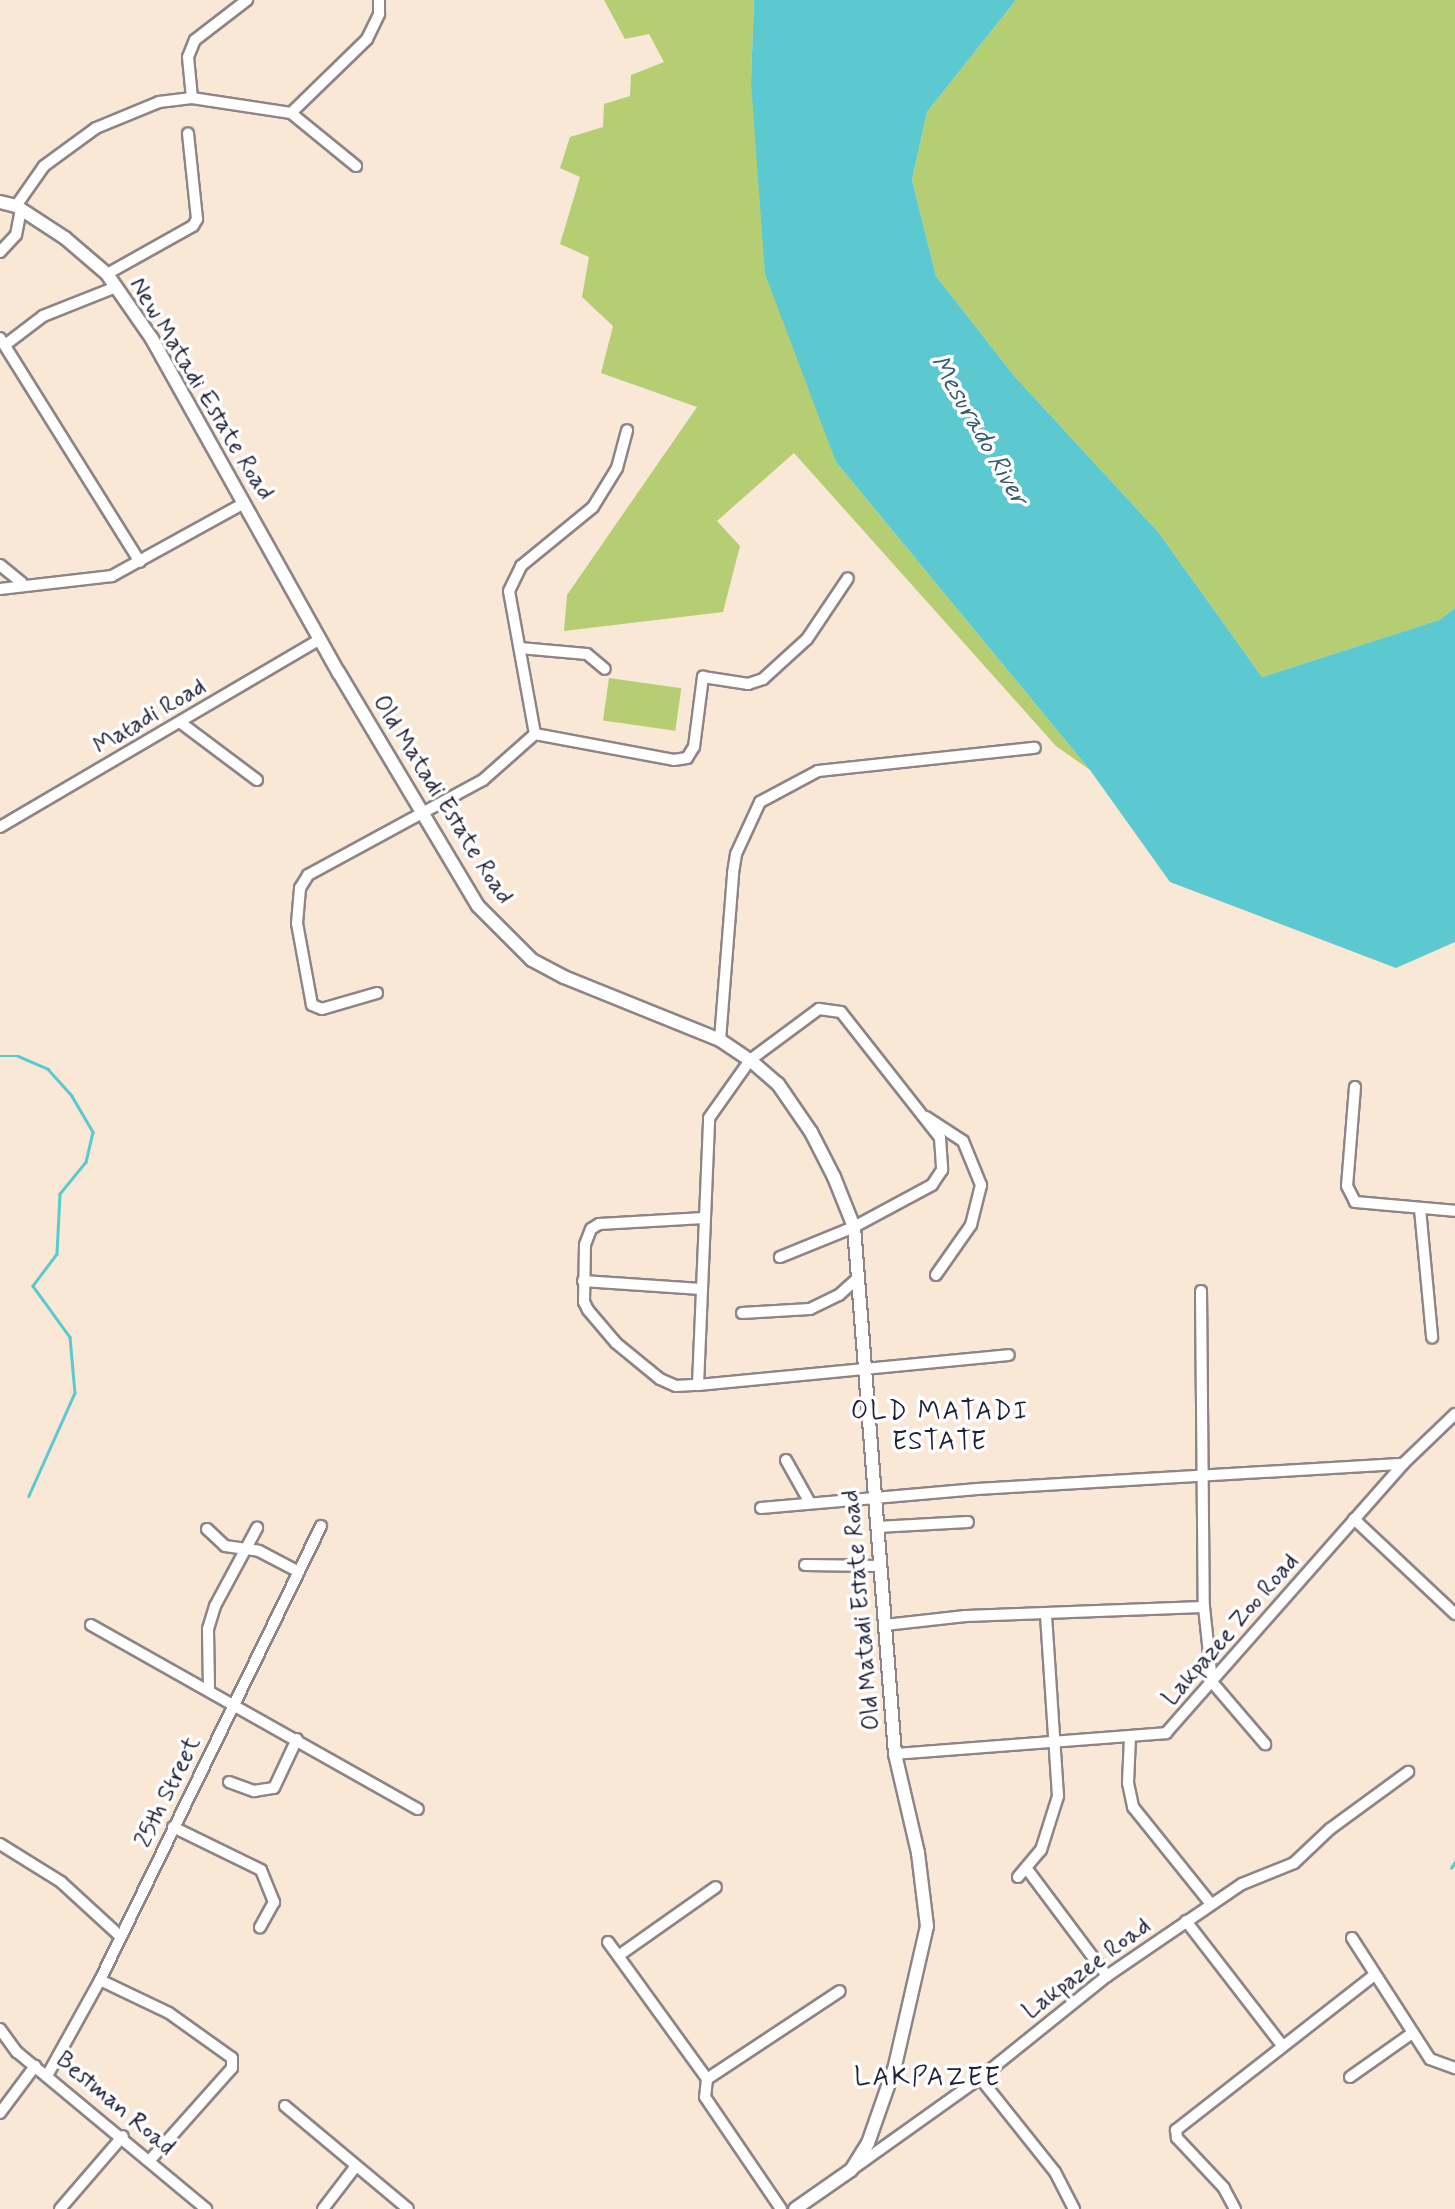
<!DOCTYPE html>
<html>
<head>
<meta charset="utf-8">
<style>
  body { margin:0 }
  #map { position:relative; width:1455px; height:2209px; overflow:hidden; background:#f8e8d5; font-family:Mynerve,sans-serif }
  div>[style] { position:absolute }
  .green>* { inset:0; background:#b6ce73; transform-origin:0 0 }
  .water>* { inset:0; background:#5bc9cf }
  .stream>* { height:2.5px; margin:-1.25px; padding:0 1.25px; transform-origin:1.25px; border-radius:1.25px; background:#5bc9cf }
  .roads { filter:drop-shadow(2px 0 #8d8588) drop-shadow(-2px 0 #8d8588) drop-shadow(0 2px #8d8588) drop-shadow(0 -2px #8d8588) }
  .minor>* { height:10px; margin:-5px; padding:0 5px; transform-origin:5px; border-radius:5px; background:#fff }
  .tertiary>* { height:12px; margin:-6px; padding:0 6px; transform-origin:6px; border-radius:6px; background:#fff }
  span { translate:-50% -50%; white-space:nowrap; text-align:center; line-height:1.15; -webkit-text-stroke:7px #fff; paint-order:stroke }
  .street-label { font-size:24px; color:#22223b }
  .water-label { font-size:26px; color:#365c6f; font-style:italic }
  .neighbourhood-label { font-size:26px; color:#22223b; letter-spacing:2px }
</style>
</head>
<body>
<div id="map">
  <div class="green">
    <div style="clip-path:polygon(604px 0,754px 0,751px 82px,836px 462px,1090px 770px,1056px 746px,794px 453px,717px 521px,740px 546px,723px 612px,564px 631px,567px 595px,697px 407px,601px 373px,613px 326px,582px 297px,589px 257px,560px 244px,580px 177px,560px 168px,570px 137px,603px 127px,604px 104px,630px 96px,631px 75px,664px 62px,649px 34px,625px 39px)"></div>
    <div style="clip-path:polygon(1016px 0,1455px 0,1455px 608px,1439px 620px,1262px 677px,1159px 533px,1015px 377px,936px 276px,912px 180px,927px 112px)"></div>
    <div style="left:609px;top:678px;width:73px;height:43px;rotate:8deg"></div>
  </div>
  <div class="water">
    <div style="clip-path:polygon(754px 0,1016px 0,927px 112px,912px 180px,936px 276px,1015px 377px,1159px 533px,1262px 677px,1439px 620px,1455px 608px,1455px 942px,1396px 968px,1170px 882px,1090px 770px,836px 462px,765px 274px,751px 82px)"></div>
  </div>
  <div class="stream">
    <div style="left:0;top:1056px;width:18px"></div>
    <div style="left:18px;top:1056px;width:33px;rotate:23deg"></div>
    <div style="left:48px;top:1069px;width:36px;rotate:48deg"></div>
    <div style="left:72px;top:1096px;width:42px;rotate:59.7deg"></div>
    <div style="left:93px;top:1132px;width:31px;rotate:103deg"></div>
    <div style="left:86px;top:1162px;width:41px;rotate:129.1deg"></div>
    <div style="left:60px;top:1194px;width:60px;rotate:92.9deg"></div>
    <div style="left:57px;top:1254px;width:40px;rotate:127deg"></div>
    <div style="left:33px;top:1286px;width:63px;rotate:54deg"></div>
    <div style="left:70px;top:1337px;width:56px;rotate:84.9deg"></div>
    <div style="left:75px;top:1393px;width:113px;rotate:114.1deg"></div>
    <div style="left:1451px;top:1868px;width:7px;rotate:-56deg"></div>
  </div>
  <div class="roads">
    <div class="minor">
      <div style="left:192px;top:98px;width:41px;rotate:-95.6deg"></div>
      <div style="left:188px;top:57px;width:18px;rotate:-68deg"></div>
      <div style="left:195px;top:40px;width:66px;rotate:-37.6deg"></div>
      <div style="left:291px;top:113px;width:106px;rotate:-44.2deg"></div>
      <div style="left:367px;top:39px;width:28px;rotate:-64deg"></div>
      <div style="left:379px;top:14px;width:14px;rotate:-90deg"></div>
      <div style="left:16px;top:206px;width:49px;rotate:-55deg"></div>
      <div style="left:44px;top:166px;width:64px;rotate:-36.2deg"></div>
      <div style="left:96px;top:128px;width:68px;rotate:-22.4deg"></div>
      <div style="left:159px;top:102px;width:33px;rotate:-7deg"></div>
      <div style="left:192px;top:98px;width:100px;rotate:8.6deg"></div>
      <div style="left:291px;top:113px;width:84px;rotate:39.2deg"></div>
      <div style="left:0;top:252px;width:23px;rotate:-47deg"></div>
      <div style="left:16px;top:235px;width:26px;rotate:-79deg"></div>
      <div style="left:107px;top:274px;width:98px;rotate:-29.2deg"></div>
      <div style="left:193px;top:226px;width:8px;rotate:-60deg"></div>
      <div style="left:197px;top:219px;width:86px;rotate:-96deg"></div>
      <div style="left:0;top:338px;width:264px;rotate:58deg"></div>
      <div style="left:5px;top:345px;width:48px;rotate:-37.3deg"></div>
      <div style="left:43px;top:316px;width:79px;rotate:-21.7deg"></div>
      <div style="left:0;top:565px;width:28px;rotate:39deg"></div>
      <div style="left:0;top:589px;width:113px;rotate:-6.6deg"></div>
      <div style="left:112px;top:576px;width:151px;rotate:-28.9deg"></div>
      <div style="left:520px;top:648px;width:67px;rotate:5.1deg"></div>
      <div style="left:587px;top:654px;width:23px;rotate:40deg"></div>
      <div style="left:181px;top:723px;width:95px;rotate:36.9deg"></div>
      <div style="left:535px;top:734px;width:145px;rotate:-100.3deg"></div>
      <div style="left:509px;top:591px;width:28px;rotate:-64deg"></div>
      <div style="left:521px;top:566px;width:93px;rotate:-39.3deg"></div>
      <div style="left:593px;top:507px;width:46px;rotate:-58.4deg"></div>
      <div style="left:617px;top:468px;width:39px;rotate:-75deg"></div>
      <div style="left:0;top:827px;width:371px;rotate:-30.4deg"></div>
      <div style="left:377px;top:993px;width:57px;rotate:163.8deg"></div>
      <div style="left:322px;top:1009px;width:11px;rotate:-158deg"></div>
      <div style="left:312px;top:1005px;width:83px;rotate:-100.4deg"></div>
      <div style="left:297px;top:923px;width:35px;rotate:-85deg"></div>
      <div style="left:300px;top:888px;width:15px;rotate:-58deg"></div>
      <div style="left:308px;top:875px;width:199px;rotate:-28.5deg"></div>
      <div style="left:483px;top:780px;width:69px;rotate:-41.5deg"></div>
      <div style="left:535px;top:734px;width:141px;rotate:10.6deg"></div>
      <div style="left:674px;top:760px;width:13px;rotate:-9deg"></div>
      <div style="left:687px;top:758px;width:13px;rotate:-58deg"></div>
      <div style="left:694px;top:747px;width:71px;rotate:-82.7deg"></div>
      <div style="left:703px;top:677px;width:46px;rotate:8.8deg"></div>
      <div style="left:748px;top:684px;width:16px;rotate:-18deg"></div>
      <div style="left:763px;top:679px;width:59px;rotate:-42.3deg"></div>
      <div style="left:807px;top:639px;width:73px;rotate:-56.1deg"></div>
      <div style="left:720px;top:1040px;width:168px;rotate:-85.5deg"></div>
      <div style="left:733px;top:873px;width:19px;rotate:-81deg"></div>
      <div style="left:736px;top:854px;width:57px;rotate:-65.2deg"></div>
      <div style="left:760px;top:802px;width:66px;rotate:-28.1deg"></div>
      <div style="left:818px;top:771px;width:218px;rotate:-6.1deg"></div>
      <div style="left:1355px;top:1087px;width:99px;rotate:94.6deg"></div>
      <div style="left:1347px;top:1186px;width:18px;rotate:63deg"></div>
      <div style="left:1355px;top:1202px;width:100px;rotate:5.1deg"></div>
      <div style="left:926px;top:1117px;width:44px;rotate:33deg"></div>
      <div style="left:963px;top:1141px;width:48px;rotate:67.8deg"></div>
      <div style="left:981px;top:1185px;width:41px;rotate:104deg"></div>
      <div style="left:971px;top:1225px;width:61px;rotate:125deg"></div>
      <div style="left:1420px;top:1209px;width:129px;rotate:84.6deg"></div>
      <div style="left:704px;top:1218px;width:105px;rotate:176.7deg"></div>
      <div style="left:599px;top:1224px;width:9px;rotate:148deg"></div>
      <div style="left:591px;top:1229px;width:17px;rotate:111deg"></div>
      <div style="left:585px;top:1245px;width:57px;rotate:91deg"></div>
      <div style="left:584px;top:1302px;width:9px;rotate:63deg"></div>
      <div style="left:588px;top:1310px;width:43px;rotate:49.7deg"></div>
      <div style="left:616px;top:1343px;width:57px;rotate:39.3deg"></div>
      <div style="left:660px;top:1379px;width:17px;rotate:24deg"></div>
      <div style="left:676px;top:1386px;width:22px;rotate:-3deg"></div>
      <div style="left:698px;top:1385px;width:267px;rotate:-87.6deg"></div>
      <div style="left:709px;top:1118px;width:71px;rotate:-54.7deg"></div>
      <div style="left:750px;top:1060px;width:86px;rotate:-36.5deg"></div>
      <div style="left:819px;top:1009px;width:22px;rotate:8deg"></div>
      <div style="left:841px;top:1012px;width:160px;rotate:51.8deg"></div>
      <div style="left:940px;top:1138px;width:32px;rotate:86deg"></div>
      <div style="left:942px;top:1170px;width:18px;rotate:124deg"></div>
      <div style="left:932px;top:1185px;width:89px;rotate:151.7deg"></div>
      <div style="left:854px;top:1227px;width:80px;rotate:157.9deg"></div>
      <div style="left:583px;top:1281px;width:118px;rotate:3.9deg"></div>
      <div style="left:1201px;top:1291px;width:316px;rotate:89.5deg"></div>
      <div style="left:742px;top:1313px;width:68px;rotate:-3.4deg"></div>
      <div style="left:810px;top:1309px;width:32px;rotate:-26deg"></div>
      <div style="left:839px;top:1295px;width:25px;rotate:-42deg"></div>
      <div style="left:698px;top:1385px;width:312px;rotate:-5.5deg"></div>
      <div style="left:786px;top:1460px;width:49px;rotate:60.8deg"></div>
      <div style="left:761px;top:1508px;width:217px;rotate:-5deg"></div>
      <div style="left:977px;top:1489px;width:427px;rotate:-3.4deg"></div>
      <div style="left:1354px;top:1519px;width:139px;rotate:43.2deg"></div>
      <div style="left:877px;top:1527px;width:91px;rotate:-3.1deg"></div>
      <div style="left:207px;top:1529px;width:25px;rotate:43deg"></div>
      <div style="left:225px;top:1546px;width:34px;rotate:8deg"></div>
      <div style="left:259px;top:1551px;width:45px;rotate:27.7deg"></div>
      <div style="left:805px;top:1565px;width:75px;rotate:0.8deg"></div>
      <div style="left:91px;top:1625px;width:375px;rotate:29.4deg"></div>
      <div style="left:885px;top:1625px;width:81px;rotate:-6.4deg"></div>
      <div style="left:965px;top:1616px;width:239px;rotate:-2.2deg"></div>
      <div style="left:1204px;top:1607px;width:75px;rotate:83.9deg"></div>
      <div style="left:1212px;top:1682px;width:82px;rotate:49.5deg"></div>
      <div style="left:209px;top:1688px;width:59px;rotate:-91deg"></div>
      <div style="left:208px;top:1629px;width:24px;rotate:-73deg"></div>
      <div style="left:215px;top:1606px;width:89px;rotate:-61.7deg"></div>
      <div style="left:1130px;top:1737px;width:46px;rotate:92.5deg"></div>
      <div style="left:1128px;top:1783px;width:25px;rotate:78deg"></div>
      <div style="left:1133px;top:1807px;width:124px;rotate:51.2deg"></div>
      <div style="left:895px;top:1754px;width:272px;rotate:-4.4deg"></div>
      <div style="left:1166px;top:1733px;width:359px;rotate:-48.6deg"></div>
      <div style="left:1403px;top:1464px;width:72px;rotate:-43.9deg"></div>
      <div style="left:229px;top:1782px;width:27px;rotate:20deg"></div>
      <div style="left:254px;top:1791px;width:20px;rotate:-9deg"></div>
      <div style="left:274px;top:1788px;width:54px;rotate:-64.9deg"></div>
      <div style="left:173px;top:1827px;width:98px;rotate:26deg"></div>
      <div style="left:261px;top:1870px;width:35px;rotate:68deg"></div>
      <div style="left:274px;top:1902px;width:29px;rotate:119deg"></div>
      <div style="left:0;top:1844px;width:72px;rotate:31.9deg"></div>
      <div style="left:61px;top:1882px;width:81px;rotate:42.5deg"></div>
      <div style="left:1027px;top:1869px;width:134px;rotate:53.2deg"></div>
      <div style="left:1018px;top:1877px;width:35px;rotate:-50deg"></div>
      <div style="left:1041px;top:1850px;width:57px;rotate:-72.5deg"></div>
      <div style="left:1058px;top:1796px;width:183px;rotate:-93.8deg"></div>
      <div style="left:1186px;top:1921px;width:155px;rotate:52.3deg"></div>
      <div style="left:1352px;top:1938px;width:144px;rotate:57.2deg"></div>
      <div style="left:1430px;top:2059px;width:27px;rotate:20deg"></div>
      <div style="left:608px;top:1942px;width:169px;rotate:54.1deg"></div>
      <div style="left:707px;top:2079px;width:18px;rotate:96deg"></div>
      <div style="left:705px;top:2097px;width:135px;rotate:55.8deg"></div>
      <div style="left:621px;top:1954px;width:116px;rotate:-35.2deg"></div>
      <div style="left:100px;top:1980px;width:76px;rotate:25.6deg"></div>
      <div style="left:169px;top:2013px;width:77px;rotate:35.5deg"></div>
      <div style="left:232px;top:2058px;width:10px;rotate:90deg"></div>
      <div style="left:232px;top:2068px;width:123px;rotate:131.7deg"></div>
      <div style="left:0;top:2029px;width:29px;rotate:54deg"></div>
      <div style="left:17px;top:2052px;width:246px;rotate:39.7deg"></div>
      <div style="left:48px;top:2074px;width:107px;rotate:-61deg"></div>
      <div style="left:100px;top:1980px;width:505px;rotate:-64.04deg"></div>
      <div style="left:1350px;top:2077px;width:75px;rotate:-35.2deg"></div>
      <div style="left:980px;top:2078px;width:120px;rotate:51.4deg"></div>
      <div style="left:1055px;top:2172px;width:42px;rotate:62.8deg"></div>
      <div style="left:707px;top:2079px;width:159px;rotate:-33.5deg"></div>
      <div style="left:285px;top:2106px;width:160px;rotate:39.9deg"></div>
      <div style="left:0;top:2113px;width:59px;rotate:-53.3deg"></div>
      <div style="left:854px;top:2168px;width:155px;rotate:-35.5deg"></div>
      <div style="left:980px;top:2078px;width:163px;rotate:-38.8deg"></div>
      <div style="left:1107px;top:1976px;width:163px;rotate:-34.3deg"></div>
      <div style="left:1242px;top:1884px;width:56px;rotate:-22deg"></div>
      <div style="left:1294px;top:1863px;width:50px;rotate:-43.4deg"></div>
      <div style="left:1330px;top:1829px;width:97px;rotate:-36.2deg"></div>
      <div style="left:60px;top:2209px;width:96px;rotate:-49.2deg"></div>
      <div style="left:323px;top:2209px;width:54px;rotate:-52.5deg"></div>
      <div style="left:1235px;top:2209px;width:24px;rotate:-118deg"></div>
      <div style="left:1224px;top:2188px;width:69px;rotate:-133.2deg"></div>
      <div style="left:1177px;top:2138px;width:8px;rotate:-97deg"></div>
      <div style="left:1176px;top:2130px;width:250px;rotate:-38deg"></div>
    </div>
    <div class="tertiary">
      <div style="left:0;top:202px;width:16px;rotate:14deg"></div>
      <div style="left:16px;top:206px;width:59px;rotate:33.1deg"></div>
      <div style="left:65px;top:238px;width:55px;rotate:40.6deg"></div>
      <div style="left:107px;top:274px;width:79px;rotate:55.3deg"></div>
      <div style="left:152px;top:339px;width:383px;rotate:60.8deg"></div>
      <div style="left:339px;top:673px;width:271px;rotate:59.2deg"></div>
      <div style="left:478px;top:906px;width:76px;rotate:45deg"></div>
      <div style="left:532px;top:960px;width:36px;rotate:28deg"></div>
      <div style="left:564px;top:977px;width:168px;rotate:22deg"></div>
      <div style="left:720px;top:1040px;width:36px;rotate:34deg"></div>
      <div style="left:750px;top:1060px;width:37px;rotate:41deg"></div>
      <div style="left:778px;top:1084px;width:58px;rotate:55.5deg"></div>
      <div style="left:811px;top:1132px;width:51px;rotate:62.9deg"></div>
      <div style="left:834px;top:1177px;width:54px;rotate:68.2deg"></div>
      <div style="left:854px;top:1227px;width:529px;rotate:85.55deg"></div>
      <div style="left:895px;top:1754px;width:102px;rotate:76.9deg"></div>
      <div style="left:918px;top:1853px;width:74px;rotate:83deg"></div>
      <div style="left:927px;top:1926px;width:144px;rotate:102.9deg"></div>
      <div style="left:895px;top:2066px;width:82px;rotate:109.3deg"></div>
      <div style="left:868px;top:2143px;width:32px;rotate:122deg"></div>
      <div style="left:851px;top:2170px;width:68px;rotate:145.1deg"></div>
    </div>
  </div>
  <div class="street-label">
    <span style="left:201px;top:389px;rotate:59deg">New Matadi Estate Road</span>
    <span style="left:150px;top:717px;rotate:-31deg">Matadi Road</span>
    <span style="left:442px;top:800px;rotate:58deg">Old Matadi Estate Road</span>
    <span style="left:862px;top:1610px;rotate:-95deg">Old Matadi Estate Road</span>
    <span style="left:1231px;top:1630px;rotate:-49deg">Lakpazee Zoo Road</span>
    <span style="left:168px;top:1792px;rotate:-64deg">25th Street</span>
    <span style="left:1087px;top:1969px;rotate:-37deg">Lakpazee Road</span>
    <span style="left:115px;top:2104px;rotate:40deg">Bestman Road</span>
  </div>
  <div class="water-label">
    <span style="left:978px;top:431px;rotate:60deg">Mesurado River</span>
  </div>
  <div class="neighbourhood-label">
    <span style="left:940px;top:1428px">OLD MATADI<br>ESTATE</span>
    <span style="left:928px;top:2079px">LAKPAZEE</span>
  </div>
</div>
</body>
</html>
